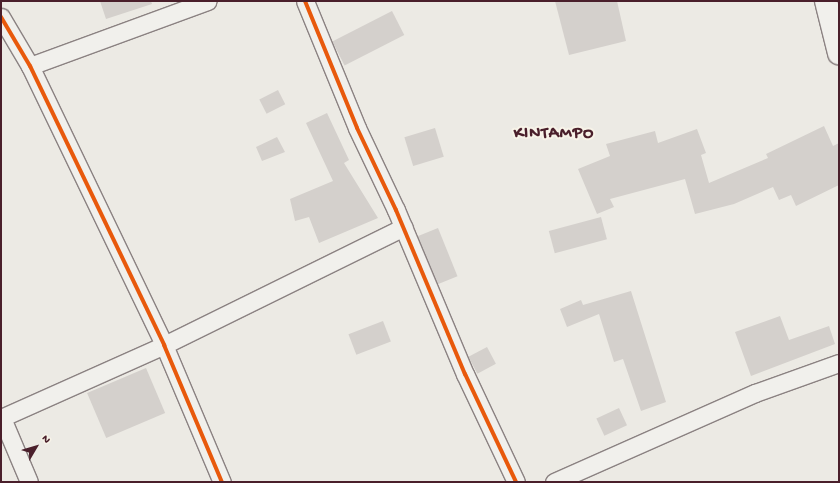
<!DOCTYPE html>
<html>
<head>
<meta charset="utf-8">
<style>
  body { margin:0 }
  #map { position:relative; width:840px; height:483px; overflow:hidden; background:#eceae4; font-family:"Gochi Hand",sans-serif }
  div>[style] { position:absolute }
  .building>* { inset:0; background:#d4d0cc; transform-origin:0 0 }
  .roads { filter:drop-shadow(1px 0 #8b8282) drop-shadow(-1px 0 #8b8282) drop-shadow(0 1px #8b8282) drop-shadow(0 -1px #8b8282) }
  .minor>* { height:17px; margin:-8.5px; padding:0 8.5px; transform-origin:8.5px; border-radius:8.5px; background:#f1f0ec }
  .secondary>* { height:22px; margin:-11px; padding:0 11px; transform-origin:11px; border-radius:11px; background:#f1f0ec }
  .cycleway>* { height:4px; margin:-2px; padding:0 2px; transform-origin:2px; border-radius:2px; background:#e8590c }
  span { translate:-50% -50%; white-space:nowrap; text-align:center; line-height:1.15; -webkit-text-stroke:4px #f7f3e8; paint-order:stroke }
  .district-label { font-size:17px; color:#4a1f2b; font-weight:700; letter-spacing:1px }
  .frame { position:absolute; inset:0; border:2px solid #4a1f2b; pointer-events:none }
  .north { position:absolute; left:16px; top:427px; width:40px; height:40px; -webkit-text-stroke:3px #f7f3e8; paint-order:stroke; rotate:52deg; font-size:11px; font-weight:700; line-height:16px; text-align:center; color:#4a1f2b }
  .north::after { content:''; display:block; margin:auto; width:14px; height:18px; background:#4a1f2b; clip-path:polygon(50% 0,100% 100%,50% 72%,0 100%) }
</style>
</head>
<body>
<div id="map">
  <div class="building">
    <div style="clip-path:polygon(100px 1px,151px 1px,152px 4px,106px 19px)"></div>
    <div style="clip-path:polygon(555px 1px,617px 1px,626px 41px,569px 55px)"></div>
    <div style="left:392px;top:11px;width:27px;height:67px;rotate:63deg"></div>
    <div style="left:278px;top:90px;width:16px;height:21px;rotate:63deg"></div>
    <div style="clip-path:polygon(327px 113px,349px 160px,344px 163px,378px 218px,319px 243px,309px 217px,295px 221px,290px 199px,333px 181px,306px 123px)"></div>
    <div style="clip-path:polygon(824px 126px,833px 146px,839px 143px,839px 185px,796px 206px,791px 195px,779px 200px,773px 187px,734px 204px,695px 214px,685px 179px,610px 199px,614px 207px,597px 214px,578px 169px,610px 156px,606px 144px,655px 131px,658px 143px,697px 129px,706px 153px,701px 155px,709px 183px,768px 158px,766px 154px)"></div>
    <div style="left:435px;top:128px;width:30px;height:32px;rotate:73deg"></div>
    <div style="clip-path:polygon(277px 137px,285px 152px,262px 161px,256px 147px)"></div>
    <div style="left:601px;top:217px;width:23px;height:54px;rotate:75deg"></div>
    <div style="left:438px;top:228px;width:52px;height:22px;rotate:68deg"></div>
    <div style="clip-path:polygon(631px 291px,666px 402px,641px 411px,623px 359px,614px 362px,599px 314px,567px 327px,560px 309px,581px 300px,583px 305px)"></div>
    <div style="clip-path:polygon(780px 316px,789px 340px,829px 326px,835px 344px,751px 376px,735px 332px)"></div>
    <div style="left:383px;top:321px;width:22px;height:37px;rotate:69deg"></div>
    <div style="left:487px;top:347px;width:19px;height:21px;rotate:62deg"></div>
    <div style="left:146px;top:368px;width:49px;height:64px;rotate:67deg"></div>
    <div style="left:619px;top:408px;width:19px;height:25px;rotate:65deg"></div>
  </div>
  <div class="roads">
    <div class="minor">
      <div style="left:305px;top:1px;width:137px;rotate:67.7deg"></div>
      <div style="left:357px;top:128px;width:91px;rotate:64.6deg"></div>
      <div style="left:396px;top:210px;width:178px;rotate:67.2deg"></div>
      <div style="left:465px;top:374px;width:119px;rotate:64.7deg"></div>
      <div style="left:1px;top:17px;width:57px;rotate:59.4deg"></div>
      <div style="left:30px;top:66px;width:310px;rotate:64.3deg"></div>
      <div style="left:164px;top:345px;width:149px;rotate:67.1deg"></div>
      <div style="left:30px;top:66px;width:189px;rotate:-20.1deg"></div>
      <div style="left:1px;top:418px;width:179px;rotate:-24.1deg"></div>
      <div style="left:164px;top:345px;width:267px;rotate:-26.2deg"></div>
      <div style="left:2px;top:418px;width:69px;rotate:67.1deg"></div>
      <div style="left:554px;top:482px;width:220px;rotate:-23.9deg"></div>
      <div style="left:755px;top:393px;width:89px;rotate:-19.7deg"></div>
    </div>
    <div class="secondary">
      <div style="left:826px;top:1px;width:54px;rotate:76deg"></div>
    </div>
  </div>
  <div class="cycleway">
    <div style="left:305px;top:1px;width:137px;rotate:67.7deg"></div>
    <div style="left:357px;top:128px;width:91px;rotate:64.6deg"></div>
    <div style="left:396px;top:210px;width:178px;rotate:67.2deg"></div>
    <div style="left:465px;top:374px;width:119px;rotate:64.7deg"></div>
    <div style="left:1px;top:17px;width:57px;rotate:59.4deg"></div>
    <div style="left:30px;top:66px;width:310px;rotate:64.3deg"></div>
    <div style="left:164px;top:345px;width:149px;rotate:67.1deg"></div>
  </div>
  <div class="district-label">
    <span style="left:554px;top:135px">KINTAMPO</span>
  </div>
  <div class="frame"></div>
  <div class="north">N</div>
</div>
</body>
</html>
